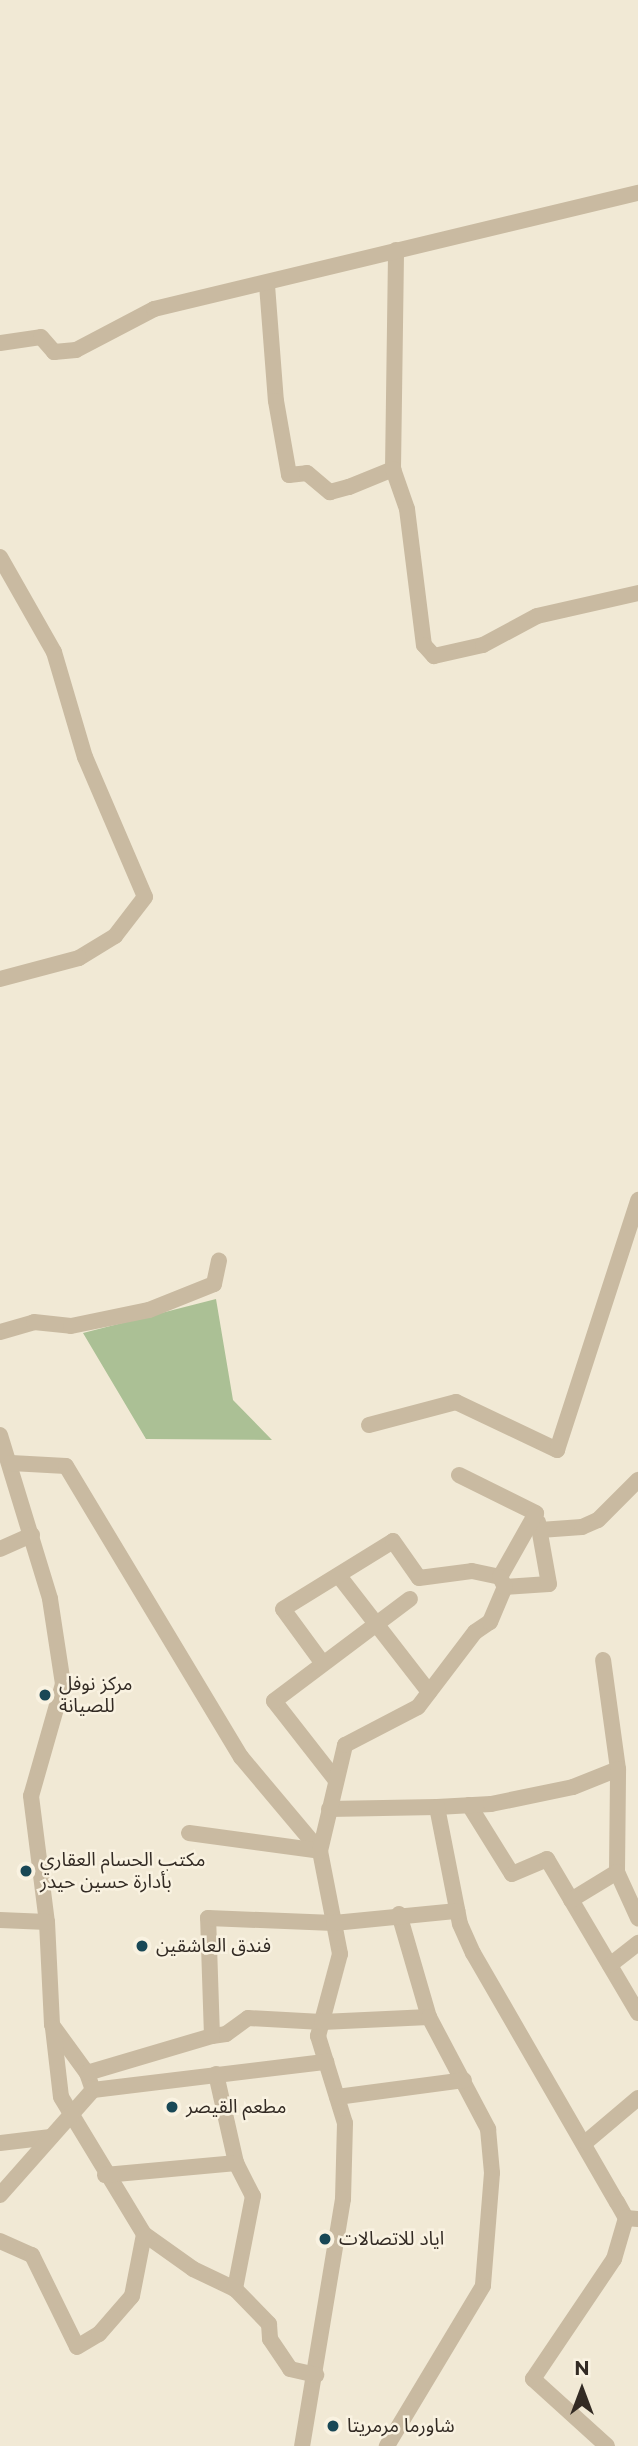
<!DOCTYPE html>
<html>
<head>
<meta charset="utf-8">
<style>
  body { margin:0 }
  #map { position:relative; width:638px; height:2446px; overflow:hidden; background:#f1e9d5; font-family:Montserrat,"Noto Sans Arabic",sans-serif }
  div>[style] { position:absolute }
  .green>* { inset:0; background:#abc095 }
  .minor>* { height:16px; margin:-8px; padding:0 8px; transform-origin:8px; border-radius:8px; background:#c9baa1 }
  .dots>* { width:19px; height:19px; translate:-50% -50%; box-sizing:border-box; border:4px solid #f9f2e1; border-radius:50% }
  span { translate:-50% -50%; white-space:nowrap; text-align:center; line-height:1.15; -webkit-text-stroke:5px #f9f2e1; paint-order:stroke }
  .poi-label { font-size:19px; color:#332b24 }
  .left { translate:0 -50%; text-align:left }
  .north { position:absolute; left:547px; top:2355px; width:70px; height:70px; -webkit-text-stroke:5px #f9f2e1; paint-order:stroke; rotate:0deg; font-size:19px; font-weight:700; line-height:28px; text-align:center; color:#332b24 }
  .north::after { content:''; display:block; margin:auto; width:24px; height:32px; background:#332b24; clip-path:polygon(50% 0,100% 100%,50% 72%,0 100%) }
</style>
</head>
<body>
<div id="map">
  <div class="green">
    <div style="clip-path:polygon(216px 1299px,233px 1400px,272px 1440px,146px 1439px,83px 1333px)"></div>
  </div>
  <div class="minor">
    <div style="left:267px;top:285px;width:116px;rotate:85.6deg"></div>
    <div style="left:276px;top:401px;width:75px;rotate:80deg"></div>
    <div style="left:289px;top:475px;width:18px;rotate:-6deg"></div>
    <div style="left:307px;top:473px;width:30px;rotate:40deg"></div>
    <div style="left:330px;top:492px;width:20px;rotate:-15deg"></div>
    <div style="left:349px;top:487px;width:48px;rotate:-22.2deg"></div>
    <div style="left:393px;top:469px;width:219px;rotate:-89.2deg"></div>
    <div style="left:0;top:343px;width:41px;rotate:-8.3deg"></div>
    <div style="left:41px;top:337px;width:20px;rotate:49deg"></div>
    <div style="left:54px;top:352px;width:22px;rotate:-5deg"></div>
    <div style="left:76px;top:350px;width:88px;rotate:-27.7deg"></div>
    <div style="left:154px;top:309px;width:498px;rotate:-13.5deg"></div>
    <div style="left:393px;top:469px;width:42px;rotate:70.7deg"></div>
    <div style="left:407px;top:509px;width:137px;rotate:82.9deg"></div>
    <div style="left:424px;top:645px;width:15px;rotate:48deg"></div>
    <div style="left:434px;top:656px;width:50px;rotate:-12.7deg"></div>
    <div style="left:483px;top:645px;width:61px;rotate:-28.2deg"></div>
    <div style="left:537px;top:616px;width:104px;rotate:-12.8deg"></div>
    <div style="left:0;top:557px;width:109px;rotate:60.4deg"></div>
    <div style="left:54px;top:652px;width:109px;rotate:73.6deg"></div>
    <div style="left:85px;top:757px;width:152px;rotate:66.8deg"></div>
    <div style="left:145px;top:897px;width:49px;rotate:127.6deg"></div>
    <div style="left:115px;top:936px;width:42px;rotate:148.6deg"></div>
    <div style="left:79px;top:958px;width:82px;rotate:165.1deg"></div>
    <div style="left:0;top:1332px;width:35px;rotate:-16deg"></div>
    <div style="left:34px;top:1322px;width:37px;rotate:6deg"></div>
    <div style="left:71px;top:1326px;width:80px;rotate:-11.6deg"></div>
    <div style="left:149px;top:1310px;width:70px;rotate:-21.8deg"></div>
    <div style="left:214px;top:1284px;width:24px;rotate:-78deg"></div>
    <div style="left:369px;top:1425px;width:90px;rotate:-14.8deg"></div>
    <div style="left:456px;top:1402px;width:112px;rotate:25.4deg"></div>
    <div style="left:557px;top:1450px;width:263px;rotate:-72deg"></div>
    <div style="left:0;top:1435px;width:171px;rotate:73deg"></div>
    <div style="left:50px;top:1599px;width:86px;rotate:81.3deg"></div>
    <div style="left:63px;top:1684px;width:116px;rotate:105.9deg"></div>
    <div style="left:31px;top:1796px;width:127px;rotate:82.8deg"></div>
    <div style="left:47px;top:1922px;width:103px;rotate:87.2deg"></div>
    <div style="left:52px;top:2025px;width:59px;rotate:53.9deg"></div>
    <div style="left:87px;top:2073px;width:18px;rotate:71deg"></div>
    <div style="left:11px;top:1463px;width:55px;rotate:3.1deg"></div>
    <div style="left:66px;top:1466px;width:340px;rotate:59deg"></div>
    <div style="left:241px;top:1757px;width:123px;rotate:50deg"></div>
    <div style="left:320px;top:1851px;width:105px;rotate:79deg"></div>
    <div style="left:340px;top:1954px;width:85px;rotate:105deg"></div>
    <div style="left:318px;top:2036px;width:91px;rotate:72.8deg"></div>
    <div style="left:345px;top:2123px;width:76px;rotate:91.5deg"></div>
    <div style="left:343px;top:2199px;width:250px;rotate:99.4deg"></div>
    <div style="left:459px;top:1475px;width:86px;rotate:26.3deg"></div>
    <div style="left:540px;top:1530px;width:42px;rotate:-4.1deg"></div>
    <div style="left:582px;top:1527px;width:17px;rotate:-24deg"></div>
    <div style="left:598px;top:1520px;width:57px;rotate:-45deg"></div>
    <div style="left:0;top:1549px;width:35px;rotate:-24deg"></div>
    <div style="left:339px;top:1576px;width:147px;rotate:52.2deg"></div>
    <div style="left:505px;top:1587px;width:44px;rotate:-3.9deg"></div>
    <div style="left:549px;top:1584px;width:63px;rotate:-100.1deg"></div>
    <div style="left:321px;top:1661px;width:64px;rotate:-126.2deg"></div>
    <div style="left:283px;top:1609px;width:129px;rotate:-31.7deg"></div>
    <div style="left:393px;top:1541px;width:45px;rotate:54.9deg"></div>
    <div style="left:419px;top:1578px;width:53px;rotate:-7.5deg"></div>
    <div style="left:472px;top:1571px;width:29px;rotate:12deg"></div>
    <div style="left:500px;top:1577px;width:73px;rotate:-60.6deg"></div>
    <div style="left:335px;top:1779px;width:99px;rotate:-128deg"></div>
    <div style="left:274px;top:1701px;width:170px;rotate:-36.9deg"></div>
    <div style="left:469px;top:1805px;width:81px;rotate:58.1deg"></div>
    <div style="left:512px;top:1874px;width:38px;rotate:-23deg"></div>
    <div style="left:547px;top:1859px;width:179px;rotate:59.4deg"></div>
    <div style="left:437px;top:1807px;width:54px;rotate:-3.2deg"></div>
    <div style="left:491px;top:1804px;width:84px;rotate:-11.7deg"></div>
    <div style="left:573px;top:1787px;width:48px;rotate:-21.8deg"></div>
    <div style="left:618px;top:1769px;width:110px;rotate:-97.8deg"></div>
    <div style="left:329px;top:1809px;width:108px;rotate:-1.1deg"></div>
    <div style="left:437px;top:1807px;width:119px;rotate:78.9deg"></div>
    <div style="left:460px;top:1924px;width:32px;rotate:66deg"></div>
    <div style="left:473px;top:1953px;width:288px;rotate:60deg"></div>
    <div style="left:617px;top:2202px;width:18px;rotate:61deg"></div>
    <div style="left:626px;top:2218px;width:12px;rotate:5deg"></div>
    <div style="left:189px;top:1833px;width:132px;rotate:7.8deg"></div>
    <div style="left:320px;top:1851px;width:109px;rotate:-76.7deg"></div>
    <div style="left:345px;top:1745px;width:82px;rotate:-27.5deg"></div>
    <div style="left:418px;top:1707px;width:94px;rotate:-52.8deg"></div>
    <div style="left:475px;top:1632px;width:18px;rotate:-34deg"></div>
    <div style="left:490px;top:1622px;width:38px;rotate:-67deg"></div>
    <div style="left:505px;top:1587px;width:11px;rotate:-117deg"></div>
    <div style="left:617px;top:1872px;width:103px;rotate:-89.4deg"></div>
    <div style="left:571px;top:1900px;width:54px;rotate:-31.3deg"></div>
    <div style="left:617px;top:1872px;width:51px;rotate:65.5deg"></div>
    <div style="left:399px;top:1914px;width:107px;rotate:73.8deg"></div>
    <div style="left:0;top:1920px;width:47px;rotate:2.4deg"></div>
    <div style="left:610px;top:1965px;width:36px;rotate:-38deg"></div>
    <div style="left:53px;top:2028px;width:69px;rotate:83.4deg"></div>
    <div style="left:61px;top:2097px;width:160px;rotate:58.8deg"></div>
    <div style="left:144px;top:2234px;width:60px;rotate:35.5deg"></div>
    <div style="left:193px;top:2269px;width:47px;rotate:25.5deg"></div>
    <div style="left:235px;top:2289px;width:49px;rotate:45.8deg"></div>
    <div style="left:269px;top:2324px;width:15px;rotate:86deg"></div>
    <div style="left:270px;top:2339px;width:36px;rotate:56deg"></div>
    <div style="left:290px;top:2369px;width:27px;rotate:13deg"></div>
    <div style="left:212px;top:2036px;width:14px;rotate:-8deg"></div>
    <div style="left:226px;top:2034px;width:27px;rotate:-36deg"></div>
    <div style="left:248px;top:2018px;width:74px;rotate:3.1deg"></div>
    <div style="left:322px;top:2022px;width:107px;rotate:-2.7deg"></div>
    <div style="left:429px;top:2017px;width:127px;rotate:62.2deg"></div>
    <div style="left:488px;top:2129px;width:44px;rotate:84.8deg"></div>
    <div style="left:492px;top:2173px;width:113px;rotate:94.6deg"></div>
    <div style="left:483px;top:2286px;width:187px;rotate:121deg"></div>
    <div style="left:87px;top:2073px;width:130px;rotate:-16.5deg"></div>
    <div style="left:212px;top:2036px;width:118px;rotate:-91.9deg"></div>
    <div style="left:208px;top:1918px;width:126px;rotate:2.3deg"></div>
    <div style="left:334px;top:1923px;width:124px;rotate:-5.6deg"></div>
    <div style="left:216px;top:2074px;width:91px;rotate:77.3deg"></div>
    <div style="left:236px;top:2163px;width:37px;rotate:63deg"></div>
    <div style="left:253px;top:2196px;width:95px;rotate:101deg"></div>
    <div style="left:337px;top:2097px;width:128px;rotate:-7.6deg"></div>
    <div style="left:586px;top:2142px;width:68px;rotate:-40.2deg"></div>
    <div style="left:0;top:2143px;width:51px;rotate:-6.7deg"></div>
    <div style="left:105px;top:2175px;width:132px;rotate:-5.2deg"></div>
    <div style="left:0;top:2195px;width:140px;rotate:-48.5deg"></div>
    <div style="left:93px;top:2090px;width:235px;rotate:-6.9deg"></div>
    <div style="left:0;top:2241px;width:35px;rotate:24deg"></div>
    <div style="left:32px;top:2255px;width:102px;rotate:63.9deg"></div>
    <div style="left:77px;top:2347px;width:26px;rotate:-31deg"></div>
    <div style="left:99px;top:2334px;width:50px;rotate:-49deg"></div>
    <div style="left:132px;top:2296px;width:63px;rotate:-79deg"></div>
    <div style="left:607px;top:2446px;width:100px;rotate:-137.8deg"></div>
    <div style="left:533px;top:2379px;width:145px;rotate:-56deg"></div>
    <div style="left:614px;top:2259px;width:43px;rotate:-73.7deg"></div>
  </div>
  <div class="dots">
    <div style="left:45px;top:1695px;background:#194856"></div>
    <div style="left:26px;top:1871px;background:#194856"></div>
    <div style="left:142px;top:1946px;background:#194856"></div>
    <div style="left:172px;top:2107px;background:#194856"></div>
    <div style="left:325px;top:2239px;background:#194856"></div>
    <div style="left:333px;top:2426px;background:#194856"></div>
  </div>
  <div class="poi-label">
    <span class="left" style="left:59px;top:1695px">مركز نوفل<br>للصيانة</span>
    <span class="left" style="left:40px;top:1871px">مكتب الحسام العقاري<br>بأدارة حسين حيدر</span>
    <span class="left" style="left:156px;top:1946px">فندق العاشقين</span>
    <span class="left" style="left:186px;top:2107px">مطعم القيصر</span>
    <span class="left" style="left:339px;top:2239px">اياد للاتصالات</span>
    <span class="left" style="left:347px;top:2426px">شاورما مرمريتا</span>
  </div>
  <div class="north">N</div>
</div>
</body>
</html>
